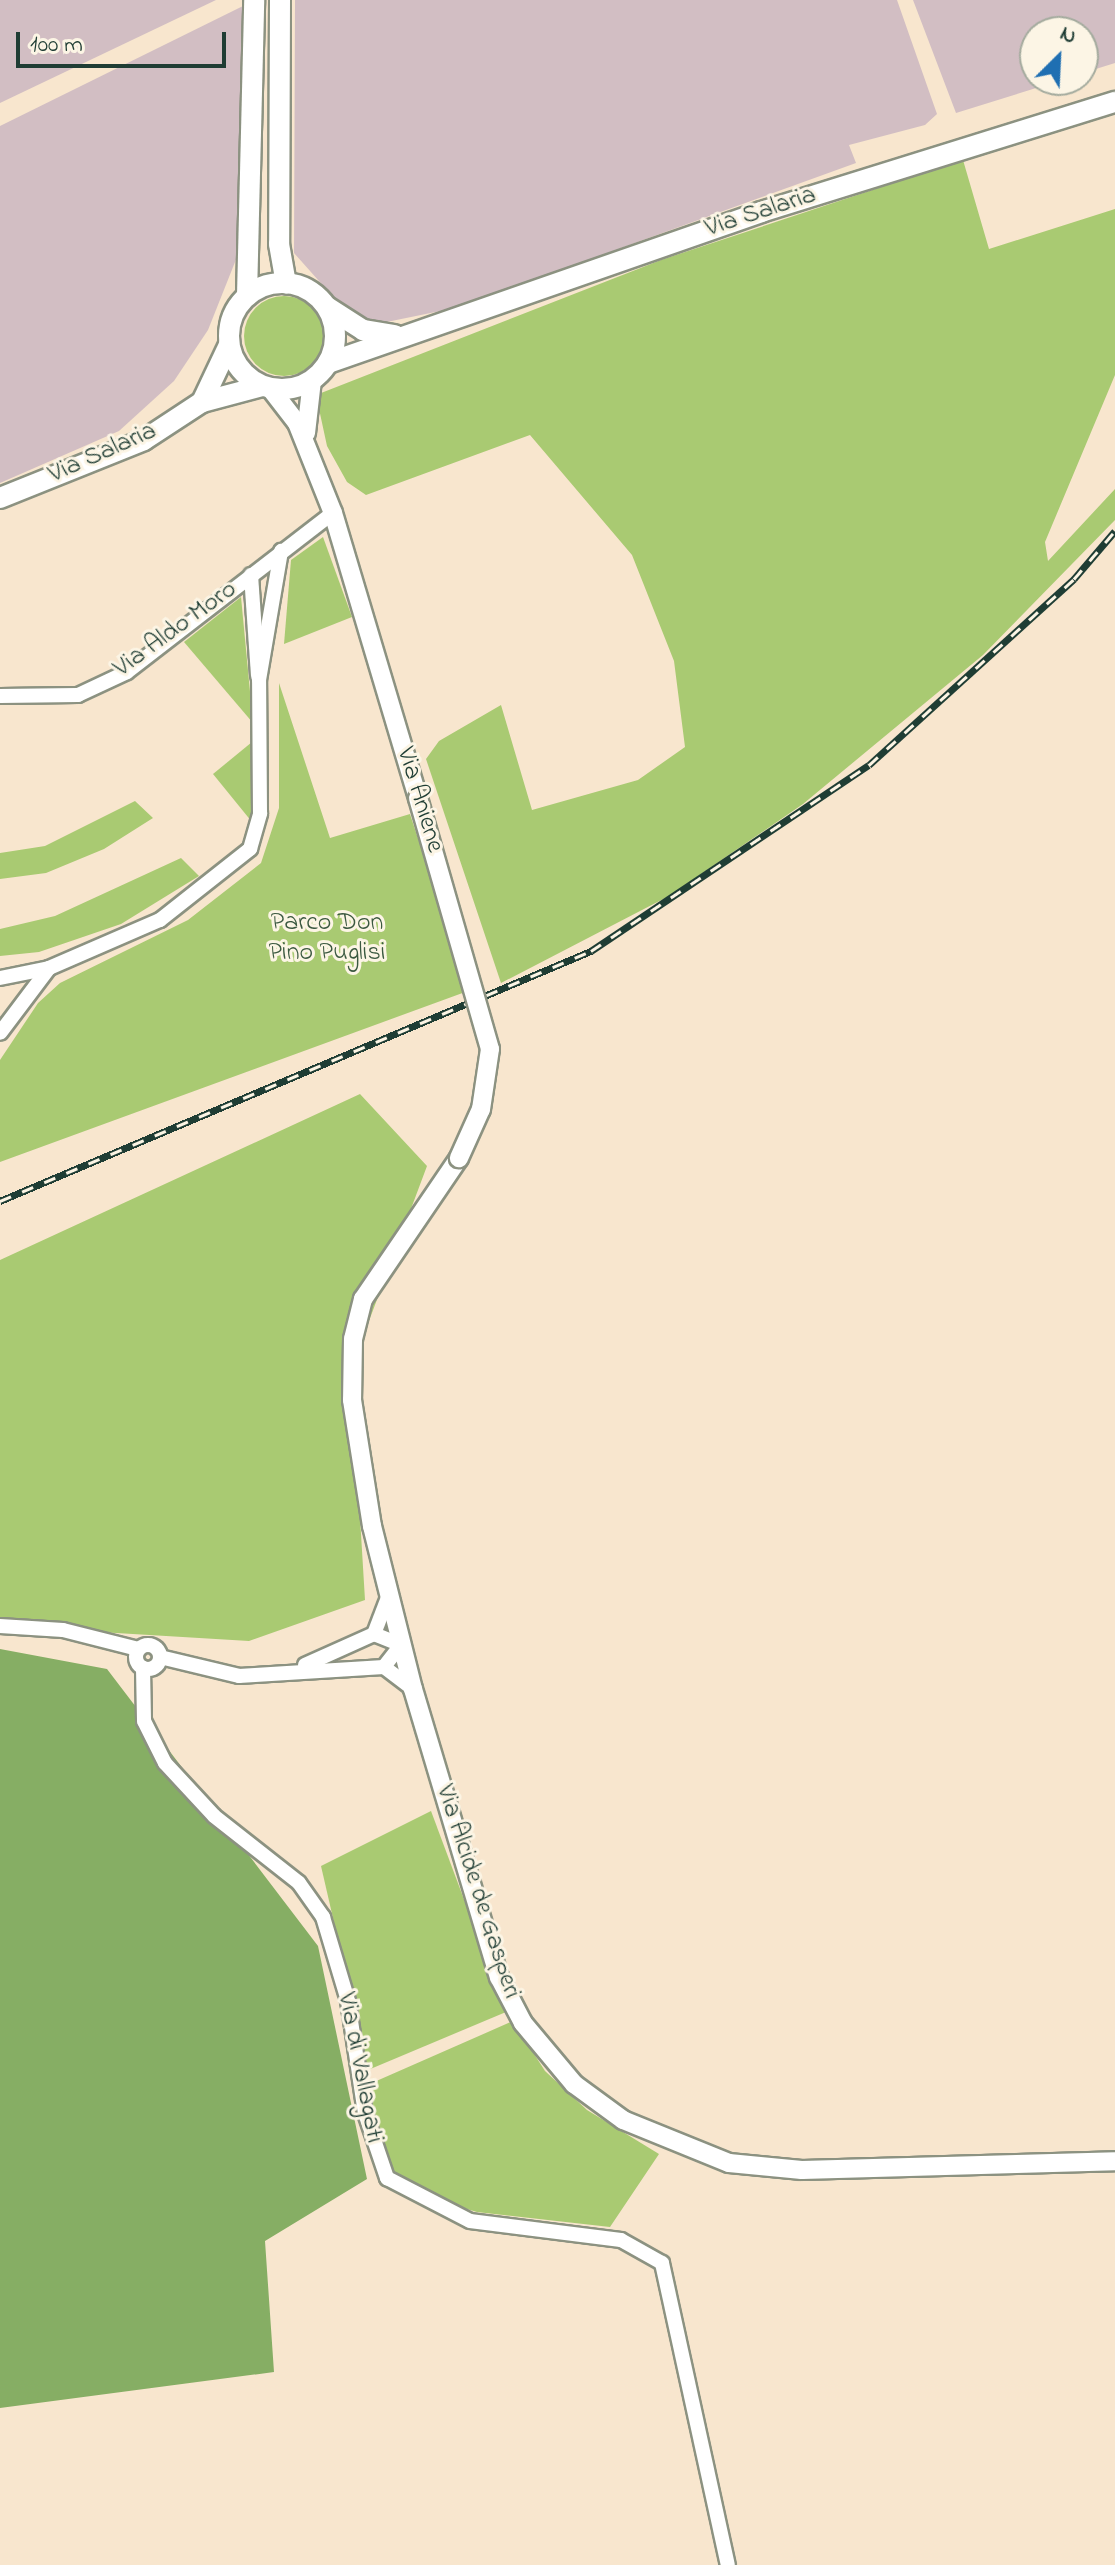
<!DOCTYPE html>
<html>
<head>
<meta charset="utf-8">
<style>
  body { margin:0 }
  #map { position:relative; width:1115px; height:2565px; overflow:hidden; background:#f8e6ce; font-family:"Indie Flower",sans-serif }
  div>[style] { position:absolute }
  .industrial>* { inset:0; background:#d2bec3 }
  .green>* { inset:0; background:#a9ca72 }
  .round { border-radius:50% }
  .forest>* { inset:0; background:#86ae64 }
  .roads { filter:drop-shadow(2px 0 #8c9281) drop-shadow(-2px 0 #8c9281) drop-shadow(0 2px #8c9281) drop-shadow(0 -2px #8c9281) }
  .minor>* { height:14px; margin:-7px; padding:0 7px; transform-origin:7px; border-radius:7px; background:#fff }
  .minor>.ring { margin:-7px; padding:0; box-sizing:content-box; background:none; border:14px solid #fff; border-radius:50% }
  .tertiary>* { height:18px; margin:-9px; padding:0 9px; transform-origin:9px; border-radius:9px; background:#fff }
  .secondary>* { height:20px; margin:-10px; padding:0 10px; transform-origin:10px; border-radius:10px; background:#fff }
  .secondary>.ring { margin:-10px; padding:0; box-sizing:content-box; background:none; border:20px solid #fff; border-radius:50% }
  .rail>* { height:7px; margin-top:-3.5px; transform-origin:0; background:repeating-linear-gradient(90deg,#fcf5e5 0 12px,#1f3d34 0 24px); box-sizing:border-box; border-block:2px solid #1f3d34 }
  .bridges { filter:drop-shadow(2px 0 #8c9281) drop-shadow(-2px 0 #8c9281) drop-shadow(0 2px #8c9281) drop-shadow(0 -2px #8c9281) }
  .tertiary-bridge>* { height:18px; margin:-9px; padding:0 9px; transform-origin:9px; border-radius:9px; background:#fff }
  span { translate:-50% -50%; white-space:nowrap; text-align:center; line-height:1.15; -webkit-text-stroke:6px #fcf5e5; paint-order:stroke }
  .street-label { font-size:26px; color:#1f3d34 }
  .park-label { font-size:26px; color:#3b5940 }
  .north { position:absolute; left:1019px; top:16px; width:80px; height:80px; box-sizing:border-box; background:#fcf5e5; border:2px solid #a4ab9e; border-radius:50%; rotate:24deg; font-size:22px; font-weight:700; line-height:32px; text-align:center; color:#1f3d34 }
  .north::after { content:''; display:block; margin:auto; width:28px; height:36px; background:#1f6fb2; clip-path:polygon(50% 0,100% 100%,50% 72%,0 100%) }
  .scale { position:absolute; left:16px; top:32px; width:210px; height:36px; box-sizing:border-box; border:4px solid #1f3d34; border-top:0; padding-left:10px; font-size:24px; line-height:28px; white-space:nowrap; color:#1f3d34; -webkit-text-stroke:6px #fcf5e5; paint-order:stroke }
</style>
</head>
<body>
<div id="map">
  <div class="industrial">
    <div style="clip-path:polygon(0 0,216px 0,0 103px)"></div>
    <div style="clip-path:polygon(295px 0,897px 0,937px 114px,925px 125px,849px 145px,856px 163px,455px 308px,372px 325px,343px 308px,294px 253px)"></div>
    <div style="clip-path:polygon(913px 0,1115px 0,1115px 63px,1083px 73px,1083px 32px,1035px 32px,1035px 80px,1062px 80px,956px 113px)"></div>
    <div style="clip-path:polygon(243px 6px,241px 247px,208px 330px,174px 381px,119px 431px,0 483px,0 126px)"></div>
  </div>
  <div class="green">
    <div style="clip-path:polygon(963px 160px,989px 249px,1115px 209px,1115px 375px,1045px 542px,1048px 561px,1115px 489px,1115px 520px,983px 655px,803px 804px,669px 896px,501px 983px,426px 759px,439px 741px,501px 705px,532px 810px,638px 780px,685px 747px,674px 661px,632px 555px,530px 435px,366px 495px,347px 482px,327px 446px,316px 395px,661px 260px)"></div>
    <div class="round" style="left:244px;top:296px;width:80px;height:80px"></div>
    <div style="clip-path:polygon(323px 537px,352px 617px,284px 644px,291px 560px)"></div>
    <div style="clip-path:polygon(241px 597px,253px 723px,184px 642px)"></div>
    <div style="clip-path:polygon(279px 683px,330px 838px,410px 814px,468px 991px,0 1162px,0 1060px,38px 1003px,60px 983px,188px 920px,261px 863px,279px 808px)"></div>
    <div style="clip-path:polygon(252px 742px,252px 822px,213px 774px)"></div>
    <div style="clip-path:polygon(135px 801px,153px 818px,104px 849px,46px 873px,0 879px,0 853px,45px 846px)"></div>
    <div style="clip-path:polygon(181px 858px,199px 876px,121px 924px,39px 952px,0 956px,0 929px,55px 916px)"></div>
    <div style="clip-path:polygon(360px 1094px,427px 1166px,351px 1369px,365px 1600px,249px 1641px,0 1626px,0 1260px)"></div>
    <div style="clip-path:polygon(431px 1811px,506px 2012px,368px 2070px,321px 1866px)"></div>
    <div style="clip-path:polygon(513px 2021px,545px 2071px,587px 2110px,659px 2154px,610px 2227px,477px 2212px,423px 2196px,384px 2163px,365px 2086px)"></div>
  </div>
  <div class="forest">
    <div style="clip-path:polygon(0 1649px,107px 1669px,318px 1946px,367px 2179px,265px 2241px,274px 2372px,0 2408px)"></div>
  </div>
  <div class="roads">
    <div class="minor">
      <div style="left:251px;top:575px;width:101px;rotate:86deg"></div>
      <div style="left:0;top:696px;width:78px;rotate:-0.7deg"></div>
      <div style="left:78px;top:695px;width:54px;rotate:-25.1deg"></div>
      <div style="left:127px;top:672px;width:260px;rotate:-37.7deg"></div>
      <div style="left:49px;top:968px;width:121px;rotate:-23.4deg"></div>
      <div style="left:160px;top:920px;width:115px;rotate:-38.3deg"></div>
      <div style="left:250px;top:849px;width:37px;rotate:-74deg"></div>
      <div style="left:260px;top:813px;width:133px;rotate:-90.4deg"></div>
      <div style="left:259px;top:680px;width:131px;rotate:-80.3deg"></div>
      <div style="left:0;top:978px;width:50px;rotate:-11.5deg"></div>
      <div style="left:49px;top:968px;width:81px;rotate:127deg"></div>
      <div style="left:0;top:1626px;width:63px;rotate:3.6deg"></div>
      <div style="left:63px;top:1630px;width:77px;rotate:14.2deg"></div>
      <div style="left:374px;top:1634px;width:29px;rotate:22deg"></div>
      <div style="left:401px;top:1645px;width:28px;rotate:128deg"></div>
      <div class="ring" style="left:136px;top:1645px;width:10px;height:10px"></div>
      <div style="left:160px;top:1657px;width:81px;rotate:13.5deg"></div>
      <div style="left:239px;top:1676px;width:145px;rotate:-3.6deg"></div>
      <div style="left:384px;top:1667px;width:35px;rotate:37deg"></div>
      <div style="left:305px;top:1665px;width:76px;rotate:-24.2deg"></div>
      <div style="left:374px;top:1634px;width:39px;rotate:-69deg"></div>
      <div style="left:143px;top:1668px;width:53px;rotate:88.9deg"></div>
      <div style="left:144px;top:1721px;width:47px;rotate:63.4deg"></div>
      <div style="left:165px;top:1763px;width:72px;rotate:47.2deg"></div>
      <div style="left:214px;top:1816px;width:108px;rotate:38.2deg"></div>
      <div style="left:299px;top:1883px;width:42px;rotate:54.8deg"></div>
      <div style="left:323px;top:1917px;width:88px;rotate:73.4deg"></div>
      <div style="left:348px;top:2001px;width:113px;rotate:81.4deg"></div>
      <div style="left:365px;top:2113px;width:69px;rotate:71.3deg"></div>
      <div style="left:387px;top:2178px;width:93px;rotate:27.4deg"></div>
      <div style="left:470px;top:2221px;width:152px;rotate:7.2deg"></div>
      <div style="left:621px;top:2240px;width:47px;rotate:29.3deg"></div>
      <div style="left:662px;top:2263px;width:309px;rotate:77.7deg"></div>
    </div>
    <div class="tertiary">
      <div style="left:270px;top:388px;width:44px;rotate:52.4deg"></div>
      <div style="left:297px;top:423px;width:97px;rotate:68.2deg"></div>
      <div style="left:333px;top:513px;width:297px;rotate:73.4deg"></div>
      <div style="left:306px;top:433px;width:53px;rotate:-83.5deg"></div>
      <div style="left:459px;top:1158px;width:171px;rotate:124.2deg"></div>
      <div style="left:363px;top:1299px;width:41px;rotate:104deg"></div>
      <div style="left:353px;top:1339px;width:61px;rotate:90.9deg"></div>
      <div style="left:352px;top:1400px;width:128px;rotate:81deg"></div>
      <div style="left:372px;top:1526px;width:168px;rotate:75.9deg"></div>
      <div style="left:413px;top:1689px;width:301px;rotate:73.4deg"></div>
      <div style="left:499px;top:1977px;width:52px;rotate:62.4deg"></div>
      <div style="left:523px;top:2023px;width:80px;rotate:50.1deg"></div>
      <div style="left:574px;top:2084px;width:61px;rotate:36.3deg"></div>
      <div style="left:623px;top:2120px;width:114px;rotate:22.1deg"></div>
      <div style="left:729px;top:2163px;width:73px;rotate:5.5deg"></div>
      <div style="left:802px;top:2170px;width:313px;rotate:-1.6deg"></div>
    </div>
    <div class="secondary">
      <div style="left:280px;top:0;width:244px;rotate:90.2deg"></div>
      <div style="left:279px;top:244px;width:40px;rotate:80deg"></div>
      <div class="ring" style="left:229px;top:283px;width:86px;height:86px"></div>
      <div style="left:247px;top:296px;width:296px;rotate:-88.6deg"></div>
      <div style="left:327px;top:307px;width:43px;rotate:32.6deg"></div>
      <div style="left:363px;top:330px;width:32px;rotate:9deg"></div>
      <div style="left:328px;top:363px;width:459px;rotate:-19.2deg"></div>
      <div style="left:761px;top:212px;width:371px;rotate:-17.3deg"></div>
      <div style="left:202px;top:402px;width:63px;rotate:-64.7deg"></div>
      <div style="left:0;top:498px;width:155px;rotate:-21.9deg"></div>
      <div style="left:144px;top:440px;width:69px;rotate:-33.2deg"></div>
      <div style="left:202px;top:402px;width:62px;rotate:-14.9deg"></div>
    </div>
  </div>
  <div class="rail">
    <div style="left:0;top:1201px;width:642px;rotate:-22.93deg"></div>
    <div style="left:591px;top:951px;width:334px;rotate:-33.8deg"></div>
    <div style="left:869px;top:765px;width:277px;rotate:-42.2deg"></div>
    <div style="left:1074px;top:579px;width:63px;rotate:-49.5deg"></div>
  </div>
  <div class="bridges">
    <div class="tertiary-bridge">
      <div style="left:418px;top:798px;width:261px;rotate:74deg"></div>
      <div style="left:490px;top:1049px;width:61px;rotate:98.5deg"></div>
      <div style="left:481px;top:1109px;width:54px;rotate:114.2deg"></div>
    </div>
  </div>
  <div class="street-label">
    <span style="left:761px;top:213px;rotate:-18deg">Via Salaria</span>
    <span style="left:103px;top:454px;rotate:-24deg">Via Salaria</span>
    <span style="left:176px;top:630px;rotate:-36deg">Via Aldo Moro</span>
    <span style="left:419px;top:800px;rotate:73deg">Via Aniene</span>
    <span style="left:477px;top:1892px;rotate:72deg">Via Alcide de Gasperi</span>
    <span style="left:359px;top:2068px;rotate:79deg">Via di Vallagati</span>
  </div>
  <div class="park-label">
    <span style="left:327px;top:939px">Parco Don<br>Pino Puglisi</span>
  </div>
  <div class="north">N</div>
  <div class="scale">100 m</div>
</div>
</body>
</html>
